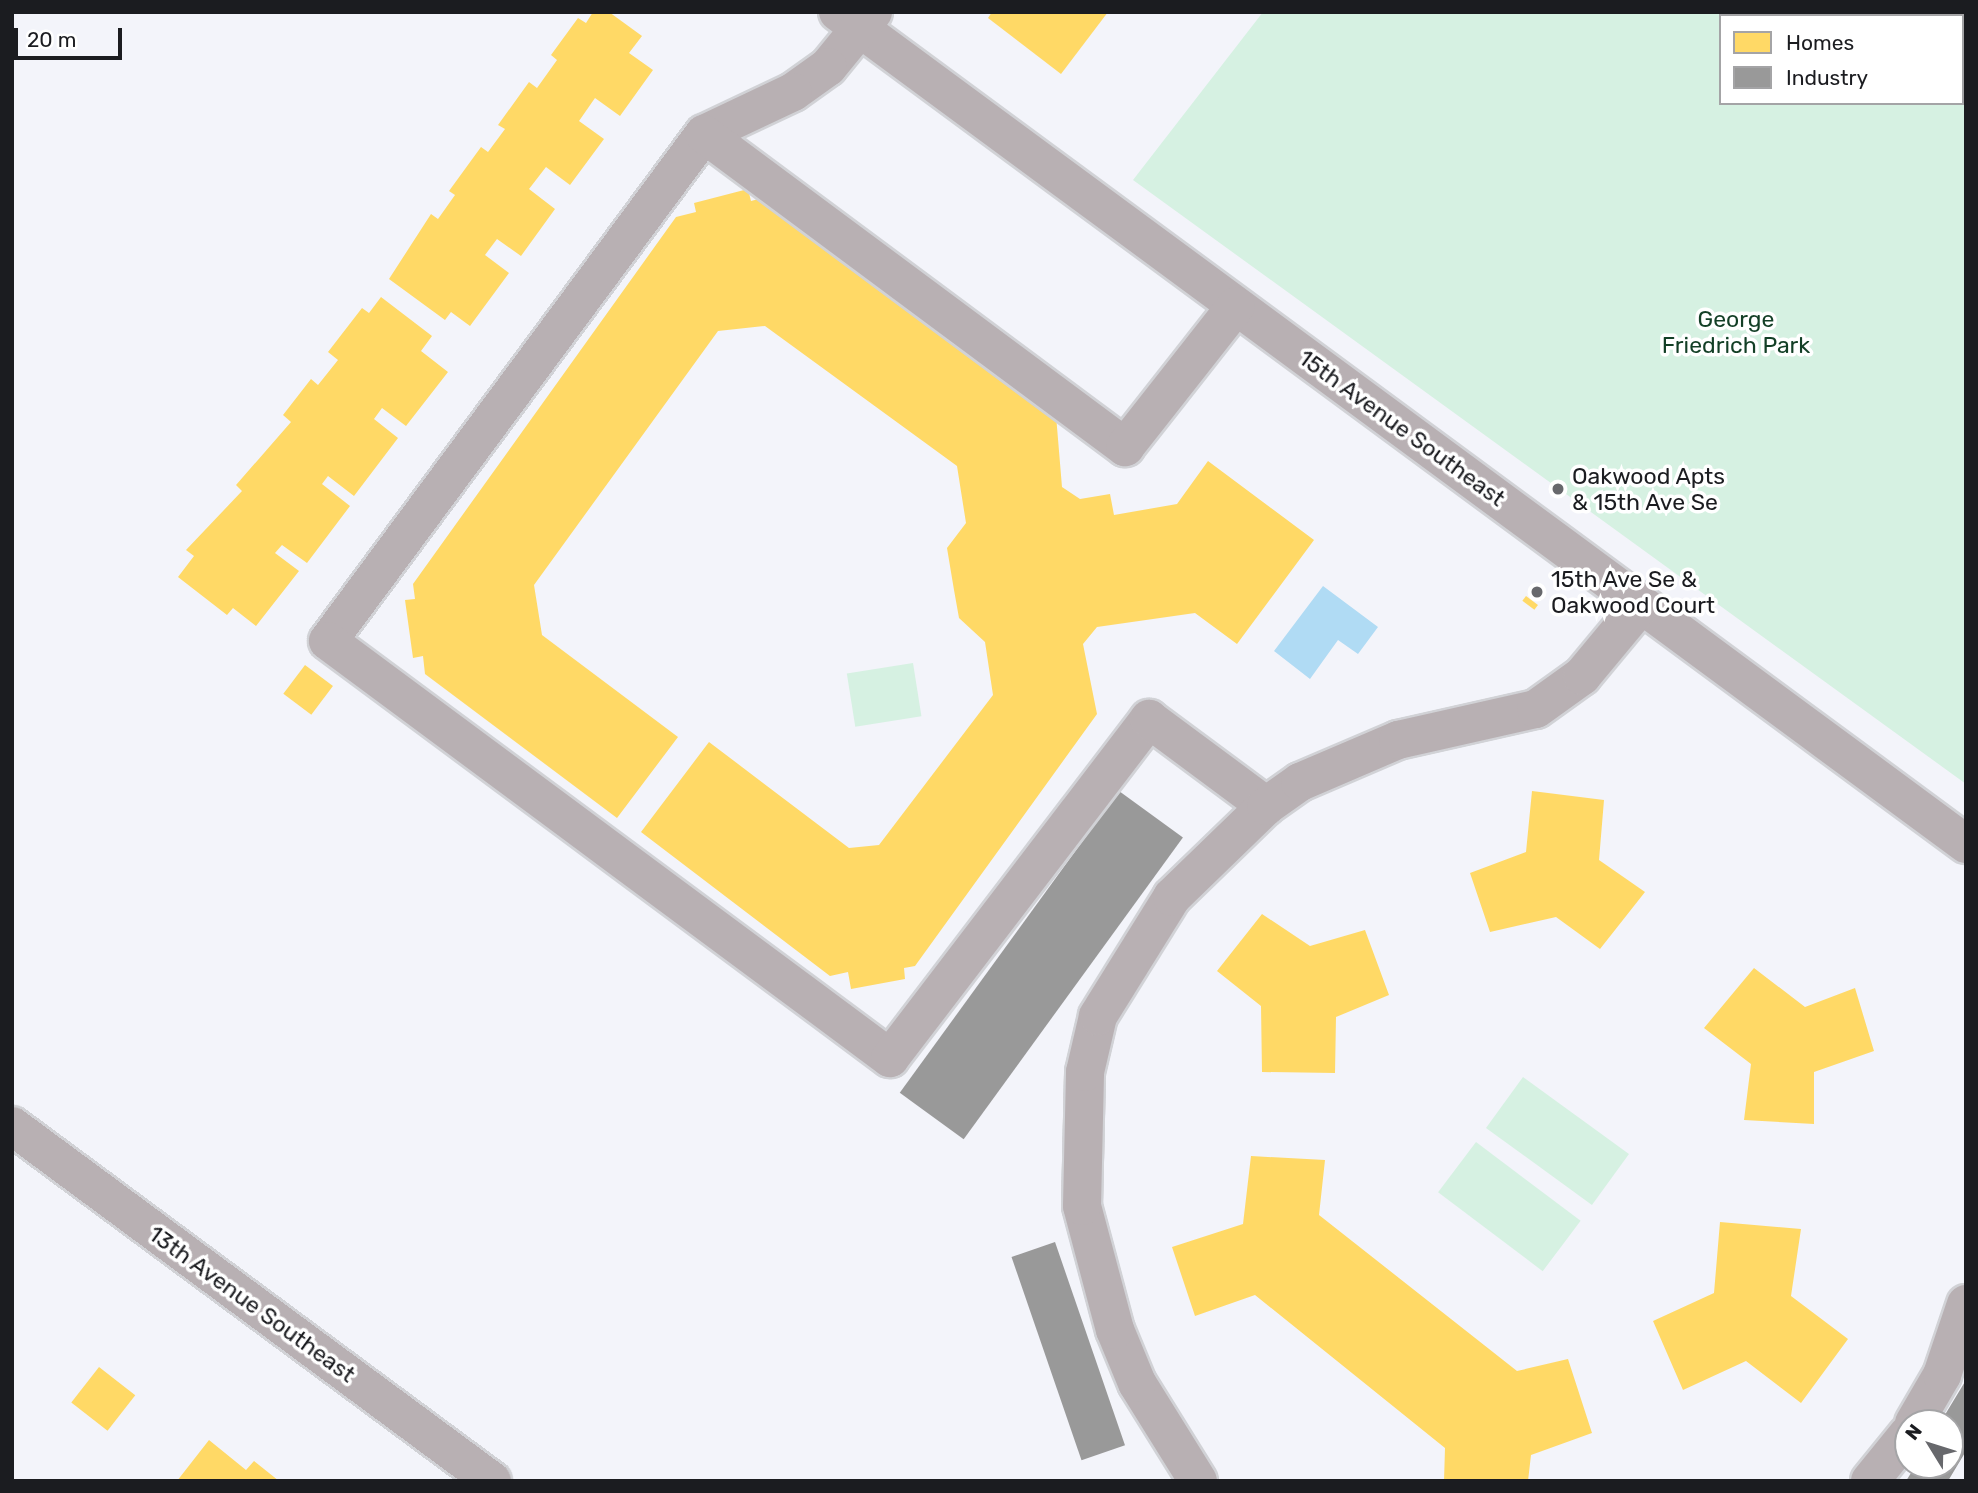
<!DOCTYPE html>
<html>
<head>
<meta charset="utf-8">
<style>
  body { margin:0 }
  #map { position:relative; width:1978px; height:1493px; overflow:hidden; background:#f3f4fa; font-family:Rubik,sans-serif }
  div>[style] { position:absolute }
  .green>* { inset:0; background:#d6f1e2; transform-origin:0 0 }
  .water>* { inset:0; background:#b0dbf4 }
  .homes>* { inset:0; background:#ffd966; transform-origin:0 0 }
  .industry>* { inset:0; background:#999; transform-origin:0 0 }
  .roads { filter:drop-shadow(2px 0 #d1d2d6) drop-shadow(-2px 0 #d1d2d6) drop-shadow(0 2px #d1d2d6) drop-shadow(0 -2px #d1d2d6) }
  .minor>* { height:38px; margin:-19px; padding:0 19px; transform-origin:19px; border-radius:19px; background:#b8b0b3 }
  .dots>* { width:19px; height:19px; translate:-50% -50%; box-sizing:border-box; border:4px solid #fff; border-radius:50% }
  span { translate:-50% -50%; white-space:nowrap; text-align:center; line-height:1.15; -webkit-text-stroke:7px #fff; paint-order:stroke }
  .park-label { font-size:23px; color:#133f26 }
  .street-label { font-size:23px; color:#1b1c20 }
  .poi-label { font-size:23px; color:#1b1c20 }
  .left { translate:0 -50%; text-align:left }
  .frame { position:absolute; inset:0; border:14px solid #1b1c20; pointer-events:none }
  .legend { position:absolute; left:1719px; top:14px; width:245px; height:91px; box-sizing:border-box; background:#fff; border:2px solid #a4a4a6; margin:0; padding:9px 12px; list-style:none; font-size:21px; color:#1b1c20 }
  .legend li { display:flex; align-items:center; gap:14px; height:35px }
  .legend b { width:35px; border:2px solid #a4a4a6 }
  .north { position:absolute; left:1894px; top:1409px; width:70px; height:70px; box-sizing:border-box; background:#fff; border:2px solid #a4a4a6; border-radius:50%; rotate:308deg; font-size:19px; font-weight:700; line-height:28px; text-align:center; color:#1b1c20 }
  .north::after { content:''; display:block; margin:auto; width:24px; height:32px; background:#67686c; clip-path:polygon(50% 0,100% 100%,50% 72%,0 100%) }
  .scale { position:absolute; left:14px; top:28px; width:108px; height:32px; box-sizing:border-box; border:4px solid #1b1c20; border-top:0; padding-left:9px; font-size:21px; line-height:24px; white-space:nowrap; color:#1b1c20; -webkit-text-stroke:5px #fff; paint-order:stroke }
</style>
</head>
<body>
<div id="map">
  <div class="green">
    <div style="clip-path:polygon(evenodd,1263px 12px,1966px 12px,1966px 784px,1133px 180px,1263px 12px,1721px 16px,1962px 16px,1962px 103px,1721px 103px,1721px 16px)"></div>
    <div style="left:913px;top:663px;width:54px;height:67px;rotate:81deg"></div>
    <div style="left:1523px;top:1077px;width:131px;height:63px;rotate:36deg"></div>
    <div style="left:1476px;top:1142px;width:131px;height:63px;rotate:37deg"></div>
  </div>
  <div class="water">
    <div style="clip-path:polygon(1323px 586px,1378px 627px,1358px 654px,1338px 640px,1310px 679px,1274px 651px)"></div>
  </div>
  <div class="homes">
    <div style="clip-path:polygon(593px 12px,609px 12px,642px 36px,629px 53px,653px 70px,620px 116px,595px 98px,579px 121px,604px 139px,570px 185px,546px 167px,529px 189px,555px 209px,521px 256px,497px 239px,485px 255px,509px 273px,470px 326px,451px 312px,445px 320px,389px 279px,431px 214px,438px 219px,455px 195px,449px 191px,481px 147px,488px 152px,505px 129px,498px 125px,529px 82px,537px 88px,557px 60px,551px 55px,578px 18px,586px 23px)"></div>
    <div style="clip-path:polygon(992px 12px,1108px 12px,1061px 74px,988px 18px)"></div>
    <div style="clip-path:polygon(748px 189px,751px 201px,769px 196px,1056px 415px,1062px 487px,1080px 499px,1110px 494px,1114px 515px,1177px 504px,1208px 461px,1314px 540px,1237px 644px,1195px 613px,1097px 627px,1083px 644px,1097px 714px,915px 966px,904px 968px,905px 979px,851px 989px,848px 972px,830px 976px,641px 832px,709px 742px,849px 848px,879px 845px,993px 695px,985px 642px,959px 618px,954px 590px,947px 548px,966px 523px,957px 466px,765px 326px,718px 331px,534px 585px,542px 635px,678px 737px,617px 818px,425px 674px,423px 656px,413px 658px,405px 600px,415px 599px,413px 584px,676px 217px,696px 212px,694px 203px)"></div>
    <div style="clip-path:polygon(381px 297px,432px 336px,421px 351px,448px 372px,406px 426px,382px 408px,374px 419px,398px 438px,354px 496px,328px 476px,322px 484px,350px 506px,307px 563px,282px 545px,275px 553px,299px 571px,256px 626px,233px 608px,227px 615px,178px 577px,194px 556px,186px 550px,242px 491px,236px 485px,291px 422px,283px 415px,311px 379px,318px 385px,338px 360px,328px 352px,362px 308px,369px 313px)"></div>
    <div style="left:1526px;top:596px;width:15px;height:6px;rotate:37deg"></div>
    <div style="left:305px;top:665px;width:35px;height:36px;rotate:37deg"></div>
    <div style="clip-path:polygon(1532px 791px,1604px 800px,1599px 860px,1645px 892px,1600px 949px,1556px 917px,1490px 932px,1470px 873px,1526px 852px)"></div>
    <div style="clip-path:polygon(1262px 914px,1310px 946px,1365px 930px,1389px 995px,1336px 1017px,1335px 1073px,1262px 1072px,1261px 1006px,1217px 971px)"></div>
    <div style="clip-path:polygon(1754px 968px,1805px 1007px,1855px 988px,1874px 1051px,1814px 1072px,1814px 1124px,1744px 1120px,1751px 1064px,1704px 1028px)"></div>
    <div style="clip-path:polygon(1251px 1156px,1325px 1160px,1319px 1215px,1517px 1371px,1568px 1359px,1592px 1433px,1531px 1455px,1528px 1481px,1444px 1481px,1445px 1448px,1255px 1295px,1195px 1316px,1172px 1247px,1243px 1224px)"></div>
    <div style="clip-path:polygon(1720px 1222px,1801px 1229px,1791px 1296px,1848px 1339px,1801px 1403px,1746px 1361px,1683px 1390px,1653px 1321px,1714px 1293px)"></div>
    <div style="left:99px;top:1367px;width:46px;height:45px;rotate:38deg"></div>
    <div style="clip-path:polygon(209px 1440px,246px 1470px,254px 1461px,279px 1481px,177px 1481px)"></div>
  </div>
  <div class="industry">
    <div style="left:1119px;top:791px;width:79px;height:373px;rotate:36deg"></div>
    <div style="left:1055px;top:1242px;width:215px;height:46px;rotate:71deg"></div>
    <div style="clip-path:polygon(1966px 1380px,1966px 1451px,1948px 1481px,1906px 1481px,1916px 1465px,1950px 1465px,1950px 1423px,1940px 1423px)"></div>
  </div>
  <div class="roads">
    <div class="minor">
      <div style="left:838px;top:12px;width:1402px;rotate:36.41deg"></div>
      <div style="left:873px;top:12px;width:71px;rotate:129.3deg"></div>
      <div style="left:828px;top:67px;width:43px;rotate:144.5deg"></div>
      <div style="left:793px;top:92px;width:98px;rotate:154.7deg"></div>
      <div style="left:704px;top:134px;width:631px;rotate:126.56deg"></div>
      <div style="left:328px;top:641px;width:700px;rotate:36.58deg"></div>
      <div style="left:890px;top:1058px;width:427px;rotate:-52.6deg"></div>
      <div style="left:1149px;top:719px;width:146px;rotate:36.6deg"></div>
      <div style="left:704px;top:134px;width:525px;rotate:36.63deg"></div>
      <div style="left:1125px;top:447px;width:179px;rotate:-51.8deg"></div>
      <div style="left:12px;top:1126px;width:597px;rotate:36.49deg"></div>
      <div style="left:1914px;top:1423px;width:56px;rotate:-59.7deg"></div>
      <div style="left:1942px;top:1375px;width:75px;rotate:-71.3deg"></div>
      <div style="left:1198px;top:1481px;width:115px;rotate:-121.9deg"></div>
      <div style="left:1137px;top:1383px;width:57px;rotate:-112.5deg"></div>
      <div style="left:1115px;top:1330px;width:128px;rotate:-104.9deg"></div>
      <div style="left:1082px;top:1206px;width:134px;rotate:-88.7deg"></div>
      <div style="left:1085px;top:1072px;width:57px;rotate:-76.9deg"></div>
      <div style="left:1098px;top:1016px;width:140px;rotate:-58.1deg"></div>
      <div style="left:1172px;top:897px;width:131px;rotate:-44.1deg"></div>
      <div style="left:1266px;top:806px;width:42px;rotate:-35.2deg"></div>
      <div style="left:1300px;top:782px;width:107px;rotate:-23.2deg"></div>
      <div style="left:1398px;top:740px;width:141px;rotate:-12.7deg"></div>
      <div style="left:1536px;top:709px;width:57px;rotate:-35.7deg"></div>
      <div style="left:1582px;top:676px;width:92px;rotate:-50.3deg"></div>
      <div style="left:1870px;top:1481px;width:60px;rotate:-51deg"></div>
    </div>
  </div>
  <div class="dots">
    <div style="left:1558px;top:489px;background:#67686c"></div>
    <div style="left:1537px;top:592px;background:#67686c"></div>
  </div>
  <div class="park-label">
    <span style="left:1736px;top:332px">George<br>Friedrich Park</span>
  </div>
  <div class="street-label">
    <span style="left:1402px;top:428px;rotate:36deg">15th Avenue Southeast</span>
    <span style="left:252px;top:1304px;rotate:36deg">13th Avenue Southeast</span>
  </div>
  <div class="poi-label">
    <span class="left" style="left:1572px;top:489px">Oakwood Apts<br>&amp; 15th Ave Se</span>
    <span class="left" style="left:1551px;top:592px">15th Ave Se &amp;<br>Oakwood Court</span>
  </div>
  <div class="frame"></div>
  <ul class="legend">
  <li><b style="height:19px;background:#ffd966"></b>Homes</li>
  <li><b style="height:19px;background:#999"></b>Industry</li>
  </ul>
  <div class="north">N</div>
  <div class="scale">20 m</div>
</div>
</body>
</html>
